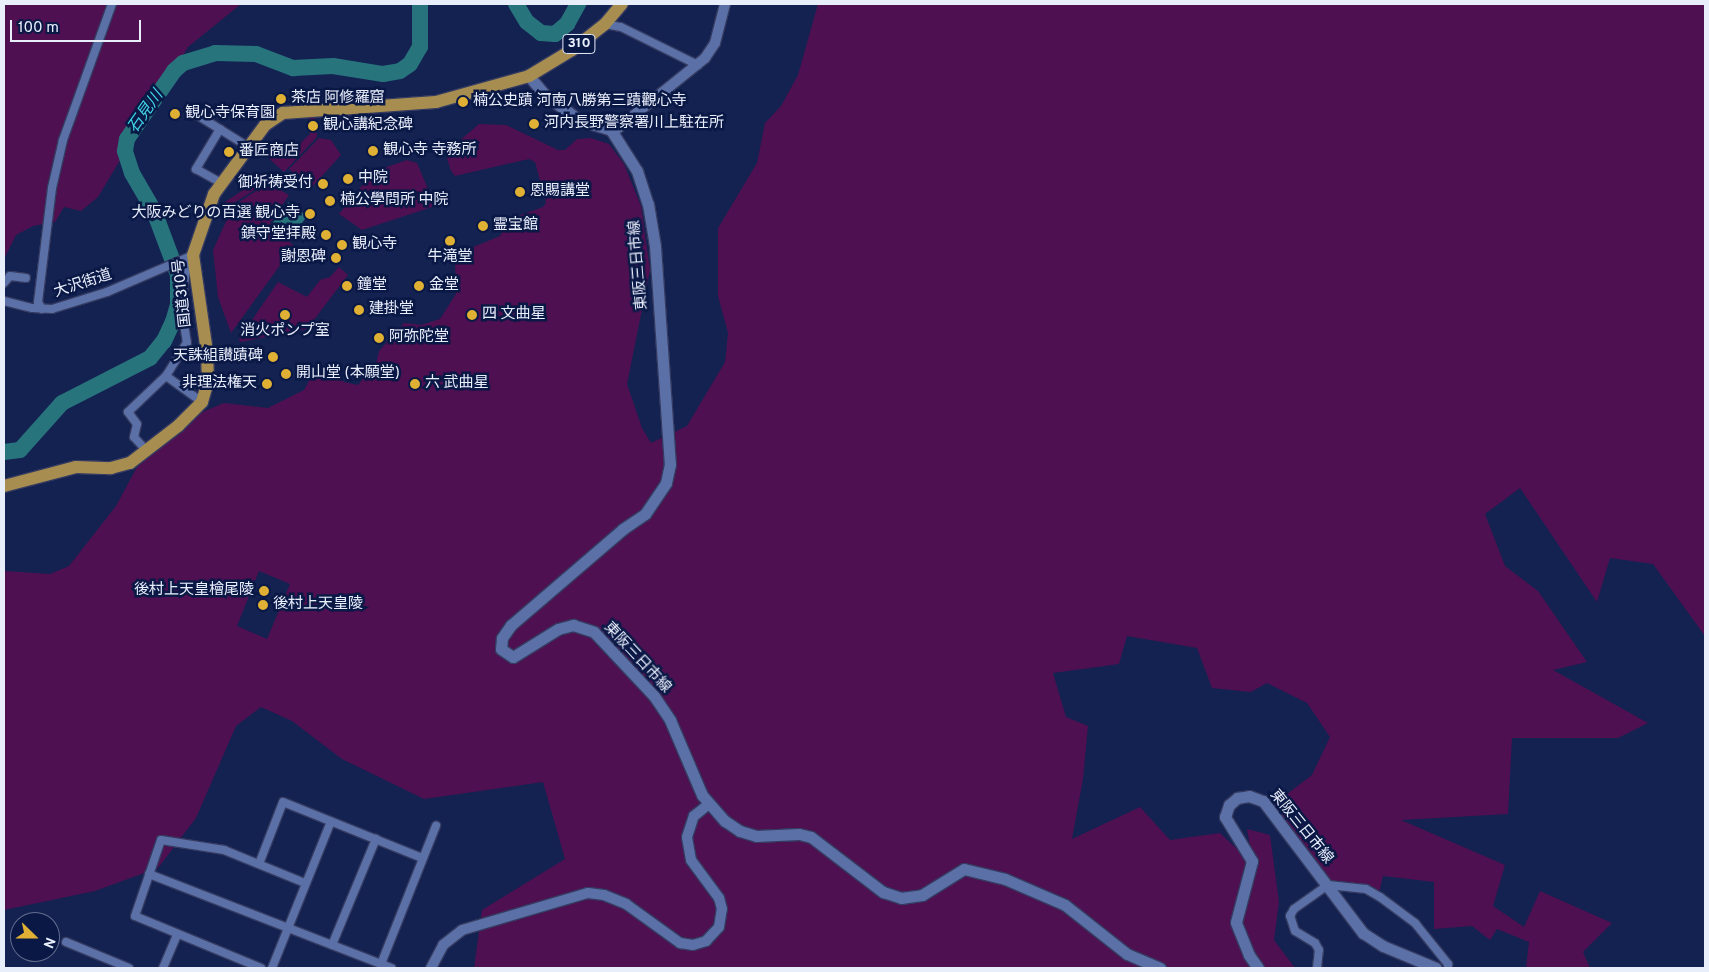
<!DOCTYPE html>
<html>
<head>
<meta charset="utf-8">
<style>
  body { margin:0 }
  #map { position:relative; width:1709px; height:972px; overflow:hidden; background:#132251; font-family:Overpass,"Noto Sans JP",sans-serif }
  div>[style] { position:absolute }
  .green>* { inset:0; background:#4e1050 }
  .water>* { inset:0; background:#28747d; transform-origin:0 0 }
  .river>* { height:16px; margin:-8px; padding:0 8px; transform-origin:8px; border-radius:8px; background:#28747d }
  .roads { filter:drop-shadow(1px 0 #353b61) drop-shadow(-1px 0 #353b61) drop-shadow(0 1px #353b61) drop-shadow(0 -1px #353b61) }
  .minor>* { height:8px; margin:-4px; padding:0 4px; transform-origin:4px; border-radius:4px; background:#5a70a6 }
  .tertiary>* { height:10px; margin:-5px; padding:0 5px; transform-origin:5px; border-radius:5px; background:#5a70a6 }
  .secondary>* { height:11px; margin:-5.5px; padding:0 5.5px; transform-origin:5.5px; border-radius:5.5px; background:#5a70a6 }
  .trunk>* { height:12px; margin:-6px; padding:0 6px; transform-origin:6px; border-radius:6px; background:#a78e50 }
  .dots>* { width:14px; height:14px; translate:-50% -50%; box-sizing:border-box; border:2px solid #0a1846; border-radius:50% }
  span { translate:-50% -50%; white-space:nowrap; text-align:center; line-height:1.15; -webkit-text-stroke:5px #0a1846; paint-order:stroke }
  .shield-label span { padding:1px 4px; background:#0a1846; border:1px solid; border-radius:4px; -webkit-text-stroke-width:0 }
  .shield-label { font-size:14px; color:#e9eefb; font-weight:700 }
  .poi-label { font-size:15px; color:#e9eefb }
  .left { translate:0 -50%; text-align:left }
  .right { translate:-100% -50%; text-align:right }
  .street-label { font-size:15px; color:#e9eefb }
  .water-label { font-size:16px; color:#40d5e6; font-style:italic }
  .frame { position:absolute; inset:0; border:5px solid #e9eefb; pointer-events:none }
  .north { position:absolute; left:10px; top:912px; width:50px; height:50px; box-sizing:border-box; background:#0a1846; border:1px solid #636e8e; border-radius:50%; rotate:112deg; font-size:14px; font-weight:700; line-height:20px; text-align:center; color:#e9eefb }
  .north::after { content:''; display:block; margin:auto; width:18px; height:22px; background:#dfb034; clip-path:polygon(50% 0,100% 100%,50% 72%,0 100%) }
  .scale { position:absolute; left:10px; top:20px; width:131px; height:22px; box-sizing:border-box; border:2px solid #e9eefb; border-top:0; padding-left:6px; font-size:15px; line-height:18px; white-space:nowrap; color:#e9eefb; -webkit-text-stroke:4px #0a1846; paint-order:stroke }
</style>
</head>
<body>
<div id="map">
  <div class="green">
    <div style="clip-path:polygon(4px 4px,241px 4px,188px 47px,98px 197px,81px 211px,64px 207px,55px 222px,33px 226px,16px 235px,4px 259px)"></div>
    <div style="clip-path:polygon(evenodd,818px 4px,1705px 4px,1705px 636px,1653px 564px,1610px 558px,1597px 602px,1520px 488px,1485px 514px,1505px 566px,1538px 591px,1587px 662px,1553px 670px,1648px 723px,1618px 738px,1512px 738px,1508px 814px,1401px 820px,1505px 865px,1493px 906px,1524px 927px,1540px 891px,1612px 923px,1583px 952px,1590px 968px,1526px 968px,1529px 942px,1497px 929px,1490px 940px,1472px 926px,1434px 929px,1434px 882px,1383px 876px,1379px 893px,1364px 884px,1331px 881px,1274px 804px,1312px 775px,1330px 737px,1307px 703px,1267px 683px,1251px 692px,1212px 688px,1197px 648px,1127px 636px,1119px 664px,1053px 673px,1066px 717px,1088px 726px,1083px 779px,1072px 839px,1140px 807px,1170px 840px,1220px 833px,1253px 864px,1247px 829px,1270px 835px,1279px 902px,1274px 940px,1295px 968px,474px 968px,482px 910px,565px 859px,543px 782px,424px 799px,342px 759px,292px 721px,261px 707px,236px 726px,196px 818px,158px 868px,95px 891px,4px 910px,4px 571px,50px 574px,69px 566px,116px 506px,137px 467px,200px 413px,224px 403px,268px 408px,304px 390px,319px 363px,344px 382px,358px 385px,376px 364px,379px 351px,404px 323px,421px 325px,440px 319px,456px 294px,455px 260px,459px 253px,500px 236px,510px 219px,543px 207px,546px 203px,535px 162px,529px 159px,455px 176px,451px 171px,447px 158px,450px 149px,479px 124px,506px 125px,558px 150px,565px 150px,577px 139px,591px 138px,609px 144px,624px 164px,641px 206px,650px 270px,627px 384px,642px 428px,651px 443px,687px 426px,725px 362px,728px 333px,718px 296px,718px 228px,757px 163px,765px 123px,781px 106px,798px 75px,818px 4px,259px 571px,290px 584px,267px 639px,237px 626px,259px 571px)"></div>
    <div style="clip-path:polygon(315px 117px,317px 137px,284px 172px,264px 154px,274px 144px,288px 155px,310px 134px,310px 118px)"></div>
    <div style="clip-path:polygon(319px 138px,331px 140px,341px 155px,311px 188px,289px 169px)"></div>
    <div style="clip-path:polygon(407px 160px,417px 163px,434px 203px,432px 207px,362px 230px,339px 214px,373px 172px)"></div>
    <div style="clip-path:polygon(266px 175px,272px 179px,229px 206px,225px 202px)"></div>
    <div style="clip-path:polygon(268px 183px,289px 195px,270px 223px,294px 246px,231px 333px,218px 297px,213px 250px,233px 206px)"></div>
    <div style="clip-path:polygon(339px 267px,348px 275px,307px 329px,240px 342px,239px 339px,278px 282px,307px 297px,320px 280px,330px 277px)"></div>
  </div>
  <div class="water">
    <div style="left:289px;top:202px;width:23px;height:26px;rotate:38deg"></div>
  </div>
  <div class="river">
    <div style="left:516px;top:4px;width:21px;rotate:59deg"></div>
    <div style="left:527px;top:22px;width:18px;rotate:38deg"></div>
    <div style="left:541px;top:33px;width:14px;rotate:4deg"></div>
    <div style="left:555px;top:34px;width:16px;rotate:-40deg"></div>
    <div style="left:567px;top:24px;width:23px;rotate:-61deg"></div>
    <div style="left:4px;top:452px;width:16px;rotate:-7deg"></div>
    <div style="left:20px;top:450px;width:63px;rotate:-48.2deg"></div>
    <div style="left:62px;top:403px;width:99px;rotate:-27.1deg"></div>
    <div style="left:150px;top:358px;width:22px;rotate:-51deg"></div>
    <div style="left:164px;top:341px;width:21px;rotate:-65deg"></div>
    <div style="left:173px;top:322px;width:18px;rotate:-74deg"></div>
    <div style="left:178px;top:305px;width:30px;rotate:-90deg"></div>
    <div style="left:178px;top:275px;width:68px;rotate:-110.6deg"></div>
    <div style="left:154px;top:211px;width:44px;rotate:-120.1deg"></div>
    <div style="left:132px;top:173px;width:23px;rotate:-108deg"></div>
    <div style="left:125px;top:151px;width:12px;rotate:-81deg"></div>
    <div style="left:127px;top:139px;width:83px;rotate:-55.3deg"></div>
    <div style="left:174px;top:71px;width:12px;rotate:-42deg"></div>
    <div style="left:183px;top:63px;width:34px;rotate:-17deg"></div>
    <div style="left:215px;top:53px;width:41px;rotate:1.4deg"></div>
    <div style="left:256px;top:54px;width:40px;rotate:21deg"></div>
    <div style="left:293px;top:68px;width:40px;rotate:-2.9deg"></div>
    <div style="left:333px;top:66px;width:51px;rotate:9.1deg"></div>
    <div style="left:383px;top:74px;width:17px;rotate:-10deg"></div>
    <div style="left:400px;top:71px;width:12px;rotate:-35deg"></div>
    <div style="left:410px;top:64px;width:20px;rotate:-60deg"></div>
    <div style="left:420px;top:47px;width:43px;rotate:-90deg"></div>
  </div>
  <div class="roads">
    <div class="minor">
      <div style="left:605px;top:24px;width:16px;rotate:11deg"></div>
      <div style="left:621px;top:27px;width:86px;rotate:26.3deg"></div>
      <div style="left:197px;top:115px;width:59px;rotate:31.8deg"></div>
      <div style="left:220px;top:129px;width:47px;rotate:121deg"></div>
      <div style="left:196px;top:169px;width:29px;rotate:29deg"></div>
      <div style="left:4px;top:283px;width:9px;rotate:-49deg"></div>
      <div style="left:10px;top:276px;width:16px;rotate:7deg"></div>
      <div style="left:4px;top:301px;width:29px;rotate:14deg"></div>
      <div style="left:32px;top:308px;width:20px;rotate:3deg"></div>
      <div style="left:52px;top:309px;width:58px;rotate:-17.2deg"></div>
      <div style="left:107px;top:292px;width:91px;rotate:-23.2deg"></div>
      <div style="left:42px;top:309px;width:8px;rotate:-120deg"></div>
      <div style="left:38px;top:302px;width:115px;rotate:-83deg"></div>
      <div style="left:52px;top:188px;width:49px;rotate:-77.1deg"></div>
      <div style="left:63px;top:140px;width:145px;rotate:-70.2deg"></div>
      <div style="left:166px;top:376px;width:44px;rotate:35.8deg"></div>
      <div style="left:147px;top:451px;width:19px;rotate:-133deg"></div>
      <div style="left:134px;top:437px;width:13px;rotate:-77deg"></div>
      <div style="left:137px;top:424px;width:15px;rotate:-127deg"></div>
      <div style="left:128px;top:412px;width:52px;rotate:-43.5deg"></div>
      <div style="left:166px;top:376px;width:39px;rotate:-58deg"></div>
      <div style="left:187px;top:343px;width:30px;rotate:-99deg"></div>
      <div style="left:182px;top:313px;width:29px;rotate:-86deg"></div>
      <div style="left:184px;top:284px;width:18px;rotate:-81deg"></div>
      <div style="left:187px;top:266px;width:13px;rotate:-61deg"></div>
      <div style="left:259px;top:864px;width:66px;rotate:-68.8deg"></div>
      <div style="left:283px;top:802px;width:150px;rotate:21.9deg"></div>
      <div style="left:149px;top:874px;width:260px;rotate:21.2deg"></div>
      <div style="left:66px;top:942px;width:68px;rotate:22.4deg"></div>
      <div style="left:332px;top:945px;width:115px;rotate:-67.5deg"></div>
      <div style="left:381px;top:964px;width:149px;rotate:-68.3deg"></div>
      <div style="left:163px;top:968px;width:36px;rotate:-67deg"></div>
      <div style="left:261px;top:968px;width:136px;rotate:-157.6deg"></div>
      <div style="left:135px;top:916px;width:80px;rotate:-71.1deg"></div>
      <div style="left:161px;top:840px;width:64px;rotate:9deg"></div>
      <div style="left:224px;top:850px;width:87px;rotate:22.2deg"></div>
      <div style="left:272px;top:968px;width:158px;rotate:-68.1deg"></div>
      <div style="left:1317px;top:968px;width:18px;rotate:-84deg"></div>
      <div style="left:1319px;top:950px;width:8px;rotate:-120deg"></div>
      <div style="left:1315px;top:943px;width:23px;rotate:-149deg"></div>
      <div style="left:1295px;top:931px;width:16px;rotate:-108deg"></div>
      <div style="left:1290px;top:916px;width:8px;rotate:-60deg"></div>
      <div style="left:1294px;top:909px;width:42px;rotate:-35.2deg"></div>
      <div style="left:1328px;top:885px;width:38px;rotate:6deg"></div>
      <div style="left:1366px;top:889px;width:16px;rotate:30deg"></div>
      <div style="left:1380px;top:897px;width:44px;rotate:36.6deg"></div>
      <div style="left:1415px;top:923px;width:53px;rotate:51.2deg"></div>
      <div style="left:1448px;top:964px;width:4px;rotate:90deg"></div>
    </div>
    <div class="tertiary">
      <div style="left:611px;top:130px;width:7px;rotate:-16deg"></div>
      <div style="left:618px;top:128px;width:112px;rotate:-38.8deg"></div>
      <div style="left:705px;top:58px;width:18px;rotate:-56deg"></div>
      <div style="left:715px;top:43px;width:40px;rotate:-75.6deg"></div>
      <div style="left:431px;top:968px;width:26px;rotate:-62deg"></div>
      <div style="left:443px;top:945px;width:24px;rotate:-38deg"></div>
      <div style="left:462px;top:930px;width:131px;rotate:-16.4deg"></div>
      <div style="left:588px;top:893px;width:16px;rotate:7deg"></div>
      <div style="left:604px;top:895px;width:24px;rotate:22deg"></div>
      <div style="left:626px;top:904px;width:67px;rotate:35.8deg"></div>
      <div style="left:680px;top:943px;width:13px;rotate:9deg"></div>
      <div style="left:693px;top:945px;width:14px;rotate:-17deg"></div>
      <div style="left:706px;top:941px;width:19px;rotate:-47deg"></div>
      <div style="left:719px;top:927px;width:18px;rotate:-81deg"></div>
      <div style="left:722px;top:909px;width:11px;rotate:-105deg"></div>
      <div style="left:719px;top:898px;width:47px;rotate:-126.4deg"></div>
      <div style="left:691px;top:860px;width:23px;rotate:-100deg"></div>
      <div style="left:687px;top:837px;width:22px;rotate:-72deg"></div>
      <div style="left:694px;top:816px;width:19px;rotate:-39deg"></div>
    </div>
    <div class="secondary">
      <div style="left:529px;top:76px;width:23px;rotate:50deg"></div>
      <div style="left:544px;top:94px;width:44px;rotate:36.6deg"></div>
      <div style="left:579px;top:120px;width:34px;rotate:17deg"></div>
      <div style="left:611px;top:130px;width:49px;rotate:57.6deg"></div>
      <div style="left:637px;top:171px;width:35px;rotate:72deg"></div>
      <div style="left:648px;top:204px;width:43px;rotate:80.5deg"></div>
      <div style="left:655px;top:246px;width:219px;rotate:86.1deg"></div>
      <div style="left:670px;top:464px;width:19px;rotate:102deg"></div>
      <div style="left:666px;top:483px;width:37px;rotate:124deg"></div>
      <div style="left:645px;top:514px;width:27px;rotate:146deg"></div>
      <div style="left:623px;top:529px;width:148px;rotate:139.4deg"></div>
      <div style="left:511px;top:625px;width:16px;rotate:125deg"></div>
      <div style="left:502px;top:638px;width:11px;rotate:95deg"></div>
      <div style="left:501px;top:649px;width:14px;rotate:34deg"></div>
      <div style="left:513px;top:657px;width:53px;rotate:-31.9deg"></div>
      <div style="left:558px;top:629px;width:16px;rotate:-15deg"></div>
      <div style="left:573px;top:625px;width:22px;rotate:18deg"></div>
      <div style="left:594px;top:632px;width:88px;rotate:46.8deg"></div>
      <div style="left:654px;top:696px;width:29px;rotate:56deg"></div>
      <div style="left:670px;top:720px;width:82px;rotate:66.9deg"></div>
      <div style="left:702px;top:795px;width:35px;rotate:49deg"></div>
      <div style="left:725px;top:821px;width:18px;rotate:34deg"></div>
      <div style="left:740px;top:831px;width:17px;rotate:17deg"></div>
      <div style="left:756px;top:836px;width:43px;rotate:-2.7deg"></div>
      <div style="left:799px;top:834px;width:12px;rotate:14deg"></div>
      <div style="left:811px;top:837px;width:91px;rotate:37.4deg"></div>
      <div style="left:883px;top:892px;width:19px;rotate:18deg"></div>
      <div style="left:901px;top:898px;width:21px;rotate:-8deg"></div>
      <div style="left:922px;top:895px;width:49px;rotate:-31.8deg"></div>
      <div style="left:964px;top:869px;width:42px;rotate:13.7deg"></div>
      <div style="left:1005px;top:879px;width:65px;rotate:23.4deg"></div>
      <div style="left:1065px;top:905px;width:79px;rotate:38.3deg"></div>
      <div style="left:1127px;top:954px;width:36px;rotate:23deg"></div>
      <div style="left:1258px;top:968px;width:16px;rotate:-125deg"></div>
      <div style="left:1249px;top:955px;width:35px;rotate:-112deg"></div>
      <div style="left:1236px;top:922px;width:63px;rotate:-75.3deg"></div>
      <div style="left:1252px;top:861px;width:52px;rotate:-121.5deg"></div>
      <div style="left:1225px;top:817px;width:13px;rotate:-72deg"></div>
      <div style="left:1229px;top:805px;width:11px;rotate:-41deg"></div>
      <div style="left:1237px;top:798px;width:12px;rotate:-9deg"></div>
      <div style="left:1249px;top:796px;width:15px;rotate:20deg"></div>
      <div style="left:1263px;top:801px;width:166px;rotate:52.9deg"></div>
      <div style="left:1363px;top:933px;width:24px;rotate:33deg"></div>
      <div style="left:1383px;top:946px;width:57px;rotate:22.5deg"></div>
    </div>
    <div class="trunk">
      <div style="left:4px;top:486px;width:74px;rotate:-14.8deg"></div>
      <div style="left:76px;top:467px;width:35px;rotate:2deg"></div>
      <div style="left:111px;top:468px;width:20px;rotate:-15deg"></div>
      <div style="left:130px;top:463px;width:61px;rotate:-37.6deg"></div>
      <div style="left:178px;top:426px;width:34px;rotate:-45deg"></div>
      <div style="left:202px;top:402px;width:22px;rotate:-74deg"></div>
      <div style="left:208px;top:381px;width:29px;rotate:-92deg"></div>
      <div style="left:207px;top:352px;width:98px;rotate:-98.2deg"></div>
      <div style="left:193px;top:255px;width:65px;rotate:-71deg"></div>
      <div style="left:214px;top:194px;width:86px;rotate:-53.5deg"></div>
      <div style="left:265px;top:125px;width:22px;rotate:-34deg"></div>
      <div style="left:283px;top:113px;width:153px;rotate:-4.1deg"></div>
      <div style="left:436px;top:102px;width:97px;rotate:-15.6deg"></div>
      <div style="left:529px;top:76px;width:50px;rotate:-31.2deg"></div>
      <div style="left:572px;top:50px;width:42px;rotate:-38.2deg"></div>
      <div style="left:605px;top:24px;width:26px;rotate:-50deg"></div>
    </div>
  </div>
  <div class="dots">
    <div style="left:281px;top:99px;background:#dfb034"></div>
    <div style="left:463px;top:102px;background:#dfb034"></div>
    <div style="left:175px;top:114px;background:#dfb034"></div>
    <div style="left:534px;top:124px;background:#dfb034"></div>
    <div style="left:313px;top:126px;background:#dfb034"></div>
    <div style="left:373px;top:151px;background:#dfb034"></div>
    <div style="left:229px;top:152px;background:#dfb034"></div>
    <div style="left:348px;top:179px;background:#dfb034"></div>
    <div style="left:323px;top:184px;background:#dfb034"></div>
    <div style="left:520px;top:192px;background:#dfb034"></div>
    <div style="left:330px;top:201px;background:#dfb034"></div>
    <div style="left:310px;top:214px;background:#dfb034"></div>
    <div style="left:483px;top:226px;background:#dfb034"></div>
    <div style="left:326px;top:235px;background:#dfb034"></div>
    <div style="left:450px;top:241px;background:#dfb034"></div>
    <div style="left:342px;top:245px;background:#dfb034"></div>
    <div style="left:336px;top:258px;background:#dfb034"></div>
    <div style="left:347px;top:286px;background:#dfb034"></div>
    <div style="left:419px;top:286px;background:#dfb034"></div>
    <div style="left:359px;top:310px;background:#dfb034"></div>
    <div style="left:285px;top:315px;background:#dfb034"></div>
    <div style="left:472px;top:315px;background:#dfb034"></div>
    <div style="left:379px;top:338px;background:#dfb034"></div>
    <div style="left:273px;top:357px;background:#dfb034"></div>
    <div style="left:286px;top:374px;background:#dfb034"></div>
    <div style="left:267px;top:384px;background:#dfb034"></div>
    <div style="left:415px;top:384px;background:#dfb034"></div>
    <div style="left:264px;top:591px;background:#dfb034"></div>
    <div style="left:263px;top:605px;background:#dfb034"></div>
  </div>
  <div class="shield-label">
    <span style="left:579px;top:44px">310</span>
  </div>
  <div class="poi-label">
    <span class="left" style="left:291px;top:99px">茶店 阿修羅窟</span>
    <span class="left" style="left:473px;top:102px">楠公史蹟 河南八勝第三蹟觀心寺</span>
    <span class="left" style="left:185px;top:114px">観心寺保育園</span>
    <span class="left" style="left:544px;top:124px">河内長野警察署川上駐在所</span>
    <span class="left" style="left:323px;top:126px">観心講紀念碑</span>
    <span class="left" style="left:383px;top:151px">観心寺 寺務所</span>
    <span class="left" style="left:239px;top:152px">番匠商店</span>
    <span class="left" style="left:358px;top:179px">中院</span>
    <span class="right" style="left:313px;top:184px">御祈祷受付</span>
    <span class="left" style="left:530px;top:192px">恩賜講堂</span>
    <span class="left" style="left:340px;top:201px">楠公學問所 中院</span>
    <span class="right" style="left:300px;top:214px">大阪みどりの百選 観心寺</span>
    <span class="left" style="left:493px;top:226px">霊宝館</span>
    <span class="right" style="left:316px;top:235px">鎮守堂拝殿</span>
    <span class="left" style="left:352px;top:245px">観心寺</span>
    <span class="right" style="left:326px;top:258px">謝恩碑</span>
    <span style="left:450px;top:258px">牛滝堂</span>
    <span class="left" style="left:357px;top:286px">鐘堂</span>
    <span class="left" style="left:429px;top:286px">金堂</span>
    <span class="left" style="left:369px;top:310px">建掛堂</span>
    <span class="left" style="left:482px;top:315px">四 文曲星</span>
    <span style="left:285px;top:332px">消火ポンプ室</span>
    <span class="left" style="left:389px;top:338px">阿弥陀堂</span>
    <span class="right" style="left:263px;top:357px">天誅組讃蹟碑</span>
    <span class="left" style="left:296px;top:374px">開山堂 (本願堂)</span>
    <span class="right" style="left:257px;top:384px">非理法権天</span>
    <span class="left" style="left:425px;top:384px">六 武曲星</span>
    <span class="right" style="left:254px;top:591px">後村上天皇檜尾陵</span>
    <span class="left" style="left:273px;top:605px">後村上天皇陵</span>
  </div>
  <div class="street-label">
    <span style="left:639px;top:265px;rotate:-95deg">東阪三日市線</span>
    <span style="left:83px;top:284px;rotate:-18deg">大沢街道</span>
    <span style="left:183px;top:293px;rotate:-96deg">国道310号</span>
    <span style="left:637px;top:658px;rotate:47deg">東阪三日市線</span>
    <span style="left:1301px;top:827px;rotate:51deg">東阪三日市線</span>
  </div>
  <div class="water-label">
    <span style="left:146px;top:112px;rotate:-55deg">石見川</span>
  </div>
  <div class="frame"></div>
  <div class="north">N</div>
  <div class="scale">100 m</div>
</div>
</body>
</html>
